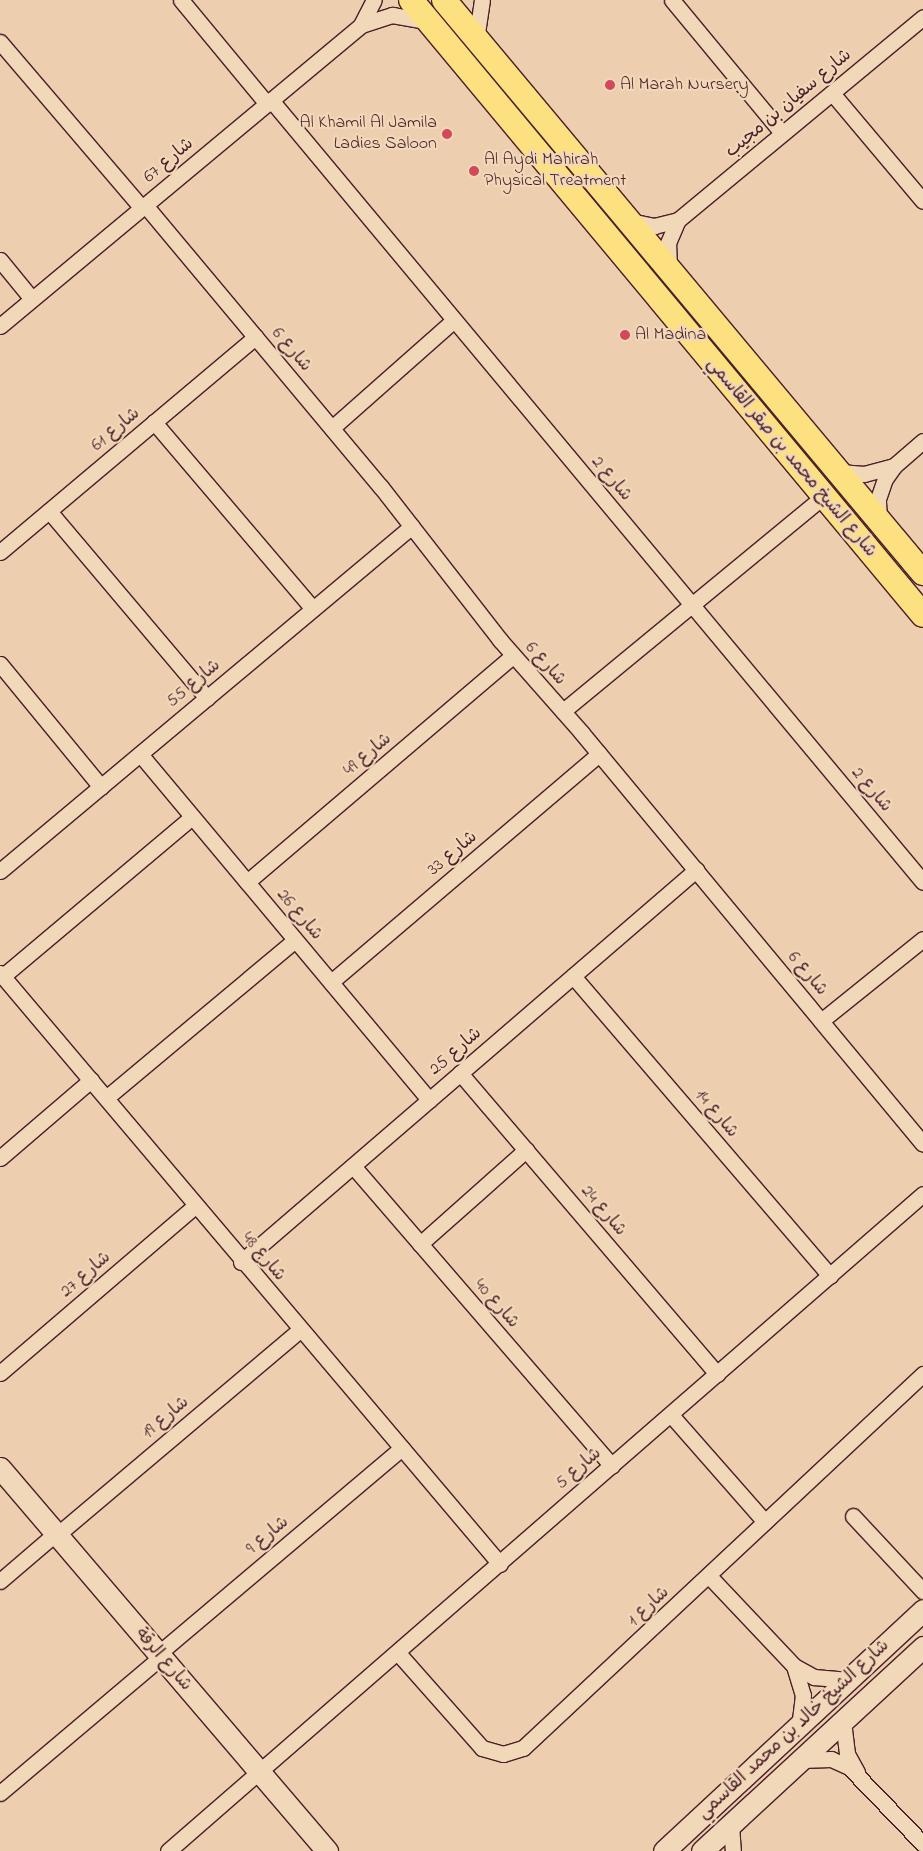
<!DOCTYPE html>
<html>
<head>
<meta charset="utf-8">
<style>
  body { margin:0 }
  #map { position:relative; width:923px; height:1851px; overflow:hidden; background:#edceae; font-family:"Indie Flower","Playpen Sans Arabic",sans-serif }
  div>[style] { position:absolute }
  .roads { filter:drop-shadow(1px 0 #4a1f2b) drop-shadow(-1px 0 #4a1f2b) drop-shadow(0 1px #4a1f2b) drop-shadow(0 -1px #4a1f2b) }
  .street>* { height:15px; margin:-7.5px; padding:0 7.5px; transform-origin:7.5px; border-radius:7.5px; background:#f1d8b8 }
  .secondary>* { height:21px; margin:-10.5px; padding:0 10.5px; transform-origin:10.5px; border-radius:10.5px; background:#f1d8b8 }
  .primary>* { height:24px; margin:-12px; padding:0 12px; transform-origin:12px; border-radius:12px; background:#fde080 }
  .dots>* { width:14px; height:14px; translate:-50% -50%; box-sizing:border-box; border:2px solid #f1d8b8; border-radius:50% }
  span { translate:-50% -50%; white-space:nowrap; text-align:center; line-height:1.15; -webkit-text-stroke:4.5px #f1d8b8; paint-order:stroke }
  .poi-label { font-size:18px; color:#4a1f2b }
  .left { translate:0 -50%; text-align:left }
  .right { translate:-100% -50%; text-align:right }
  .street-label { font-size:18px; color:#4a1f2b }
</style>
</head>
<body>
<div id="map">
  <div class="roads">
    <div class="street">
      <div style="left:181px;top:0;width:135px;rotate:50.4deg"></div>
      <div style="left:672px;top:0;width:173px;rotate:50.4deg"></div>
      <div style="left:361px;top:25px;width:28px;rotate:-63deg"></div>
      <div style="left:476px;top:40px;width:40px;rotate:-81.5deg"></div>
      <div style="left:0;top:42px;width:218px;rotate:49.5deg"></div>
      <div style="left:832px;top:93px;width:141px;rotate:49.9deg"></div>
      <div style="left:271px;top:100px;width:1018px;rotate:50.18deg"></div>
      <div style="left:145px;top:205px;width:368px;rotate:50.1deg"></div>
      <div style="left:381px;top:487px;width:194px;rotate:52.1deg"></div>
      <div style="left:500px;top:640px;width:123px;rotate:48.6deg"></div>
      <div style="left:581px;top:732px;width:535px;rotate:50.3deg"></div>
      <div style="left:630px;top:221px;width:25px;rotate:12deg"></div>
      <div style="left:654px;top:226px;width:25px;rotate:-14deg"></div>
      <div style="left:678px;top:220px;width:318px;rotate:-39.6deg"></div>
      <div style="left:0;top:260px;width:50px;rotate:50.6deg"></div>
      <div style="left:669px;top:269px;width:26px;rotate:-92deg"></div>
      <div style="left:668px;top:243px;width:25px;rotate:-67deg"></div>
      <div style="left:0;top:326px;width:470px;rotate:-39.8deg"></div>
      <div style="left:361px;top:25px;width:33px;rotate:-18deg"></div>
      <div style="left:392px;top:15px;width:36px;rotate:10deg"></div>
      <div style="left:154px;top:422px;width:245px;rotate:49.6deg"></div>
      <div style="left:332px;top:428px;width:162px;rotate:-41.5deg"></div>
      <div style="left:840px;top:472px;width:24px;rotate:5deg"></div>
      <div style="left:864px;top:474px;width:31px;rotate:-15deg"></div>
      <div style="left:49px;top:511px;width:245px;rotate:49.8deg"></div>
      <div style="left:879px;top:520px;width:21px;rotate:-93deg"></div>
      <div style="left:878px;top:499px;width:21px;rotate:-71deg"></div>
      <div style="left:885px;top:479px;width:16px;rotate:-55deg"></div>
      <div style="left:894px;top:466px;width:38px;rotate:-41deg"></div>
      <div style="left:0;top:552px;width:334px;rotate:-40.1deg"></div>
      <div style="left:0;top:664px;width:159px;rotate:50.6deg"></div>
      <div style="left:563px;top:711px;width:338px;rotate:-39.5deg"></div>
      <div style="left:140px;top:754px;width:451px;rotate:50.1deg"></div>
      <div style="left:0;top:871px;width:537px;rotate:-39.94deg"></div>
      <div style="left:247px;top:882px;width:349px;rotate:-40.4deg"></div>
      <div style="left:0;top:973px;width:774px;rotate:49.77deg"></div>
      <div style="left:3px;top:976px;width:247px;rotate:-40.1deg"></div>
      <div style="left:573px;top:976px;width:395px;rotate:49.4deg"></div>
      <div style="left:331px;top:982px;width:352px;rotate:-40.4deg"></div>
      <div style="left:821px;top:1021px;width:131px;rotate:-38.8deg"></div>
      <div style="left:460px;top:1073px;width:396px;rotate:49.5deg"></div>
      <div style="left:106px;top:1098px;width:246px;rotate:-39.9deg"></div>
      <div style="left:0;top:1158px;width:120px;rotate:-40.6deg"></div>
      <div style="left:353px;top:1166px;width:396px;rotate:49.2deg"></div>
      <div style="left:420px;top:1244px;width:142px;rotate:-41.6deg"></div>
      <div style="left:241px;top:1262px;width:601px;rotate:-40.75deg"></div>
      <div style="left:0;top:1373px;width:258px;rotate:-40.6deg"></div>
      <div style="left:671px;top:1415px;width:142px;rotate:48.7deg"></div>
      <div style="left:853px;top:1516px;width:103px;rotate:47deg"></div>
      <div style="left:57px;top:1535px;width:318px;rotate:-40.2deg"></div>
      <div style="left:709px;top:1576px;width:124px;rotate:46.6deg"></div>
      <div style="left:794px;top:1666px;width:23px;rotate:29deg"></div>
      <div style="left:814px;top:1677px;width:35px;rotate:5deg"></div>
      <div style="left:0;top:1581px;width:74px;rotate:-40.6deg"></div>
      <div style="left:398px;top:1653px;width:127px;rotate:48.5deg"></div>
      <div style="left:482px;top:1748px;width:22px;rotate:16deg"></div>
      <div style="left:503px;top:1754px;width:21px;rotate:-17deg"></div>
      <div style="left:523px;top:1748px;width:548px;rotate:-43.08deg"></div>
      <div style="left:158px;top:1654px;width:319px;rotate:-40.2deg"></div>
      <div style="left:794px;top:1666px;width:30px;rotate:73deg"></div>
      <div style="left:803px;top:1695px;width:31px;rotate:97deg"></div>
      <div style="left:843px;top:1721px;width:33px;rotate:83deg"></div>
      <div style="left:847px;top:1754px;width:21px;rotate:61deg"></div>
      <div style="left:800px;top:1760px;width:31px;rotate:-2deg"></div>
      <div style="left:831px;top:1759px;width:20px;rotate:24deg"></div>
      <div style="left:849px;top:1767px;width:107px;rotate:46.1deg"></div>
      <div style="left:0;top:1793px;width:211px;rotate:-40.2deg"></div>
      <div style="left:731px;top:1824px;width:27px;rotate:86deg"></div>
      <div style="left:168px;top:1851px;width:1001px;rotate:-41.03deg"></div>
    </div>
    <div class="secondary">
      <div style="left:0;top:1468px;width:504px;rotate:49.51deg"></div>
      <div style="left:664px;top:1851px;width:354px;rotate:-42.9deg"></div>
      <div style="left:702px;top:1851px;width:301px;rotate:-42.7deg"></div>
    </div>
    <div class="primary">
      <div style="left:411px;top:0;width:800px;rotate:50.22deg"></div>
      <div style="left:444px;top:0;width:747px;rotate:50.11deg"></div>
    </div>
  </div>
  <div class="dots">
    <div style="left:610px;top:85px;background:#d1495b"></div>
    <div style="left:447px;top:134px;background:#d1495b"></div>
    <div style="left:474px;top:171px;background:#d1495b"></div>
    <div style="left:625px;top:335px;background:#d1495b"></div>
  </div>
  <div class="poi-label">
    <span class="left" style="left:620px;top:85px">Al Marah Nursery</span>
    <span class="right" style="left:437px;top:134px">Al Khamil Al Jamila<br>Ladies Saloon</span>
    <span class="left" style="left:484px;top:171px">Al Aydi Mahirah<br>Physical Treatment</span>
    <span class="left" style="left:635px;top:335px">Al Madina</span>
  </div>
  <div class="street-label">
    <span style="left:789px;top:104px;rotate:-40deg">شارع سفيان بن مجيب</span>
    <span style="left:169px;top:161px;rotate:-40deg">شارع 67</span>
    <span style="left:291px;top:350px;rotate:50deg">شارع 6</span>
    <span style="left:116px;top:430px;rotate:-40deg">شارع 61</span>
    <span style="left:791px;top:458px;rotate:50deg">شارع الشيخ محمد بن صقر القاسمي</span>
    <span style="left:611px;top:479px;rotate:50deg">شارع 2</span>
    <span style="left:545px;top:664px;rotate:48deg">شارع 6</span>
    <span style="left:194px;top:684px;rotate:-40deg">شارع 55</span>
    <span style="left:368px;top:755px;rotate:-40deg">شارع 49</span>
    <span style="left:871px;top:790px;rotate:50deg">شارع 2</span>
    <span style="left:453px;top:854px;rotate:-40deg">شارع 33</span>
    <span style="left:299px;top:915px;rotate:50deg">شارع 26</span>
    <span style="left:807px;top:974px;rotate:50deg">شارع 6</span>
    <span style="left:456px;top:1052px;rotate:-41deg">شارع 25</span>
    <span style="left:716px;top:1114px;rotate:50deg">شارع 14</span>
    <span style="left:603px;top:1211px;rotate:50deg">شارع 24</span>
    <span style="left:263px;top:1257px;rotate:50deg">شارع 48</span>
    <span style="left:86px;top:1275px;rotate:-41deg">شارع 27</span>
    <span style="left:496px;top:1304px;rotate:49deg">شارع 40</span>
    <span style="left:166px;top:1418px;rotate:-40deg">شارع 19</span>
    <span style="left:579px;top:1469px;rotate:-41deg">شارع 5</span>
    <span style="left:268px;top:1536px;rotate:-40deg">شارع 9</span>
    <span style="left:649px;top:1607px;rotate:-43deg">شارع 1</span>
    <span style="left:163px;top:1660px;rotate:49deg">شارع الرقة</span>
    <span style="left:794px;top:1730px;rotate:-43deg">شارع الشيخ خالد بن محمد القاسمي</span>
  </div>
</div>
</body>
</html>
